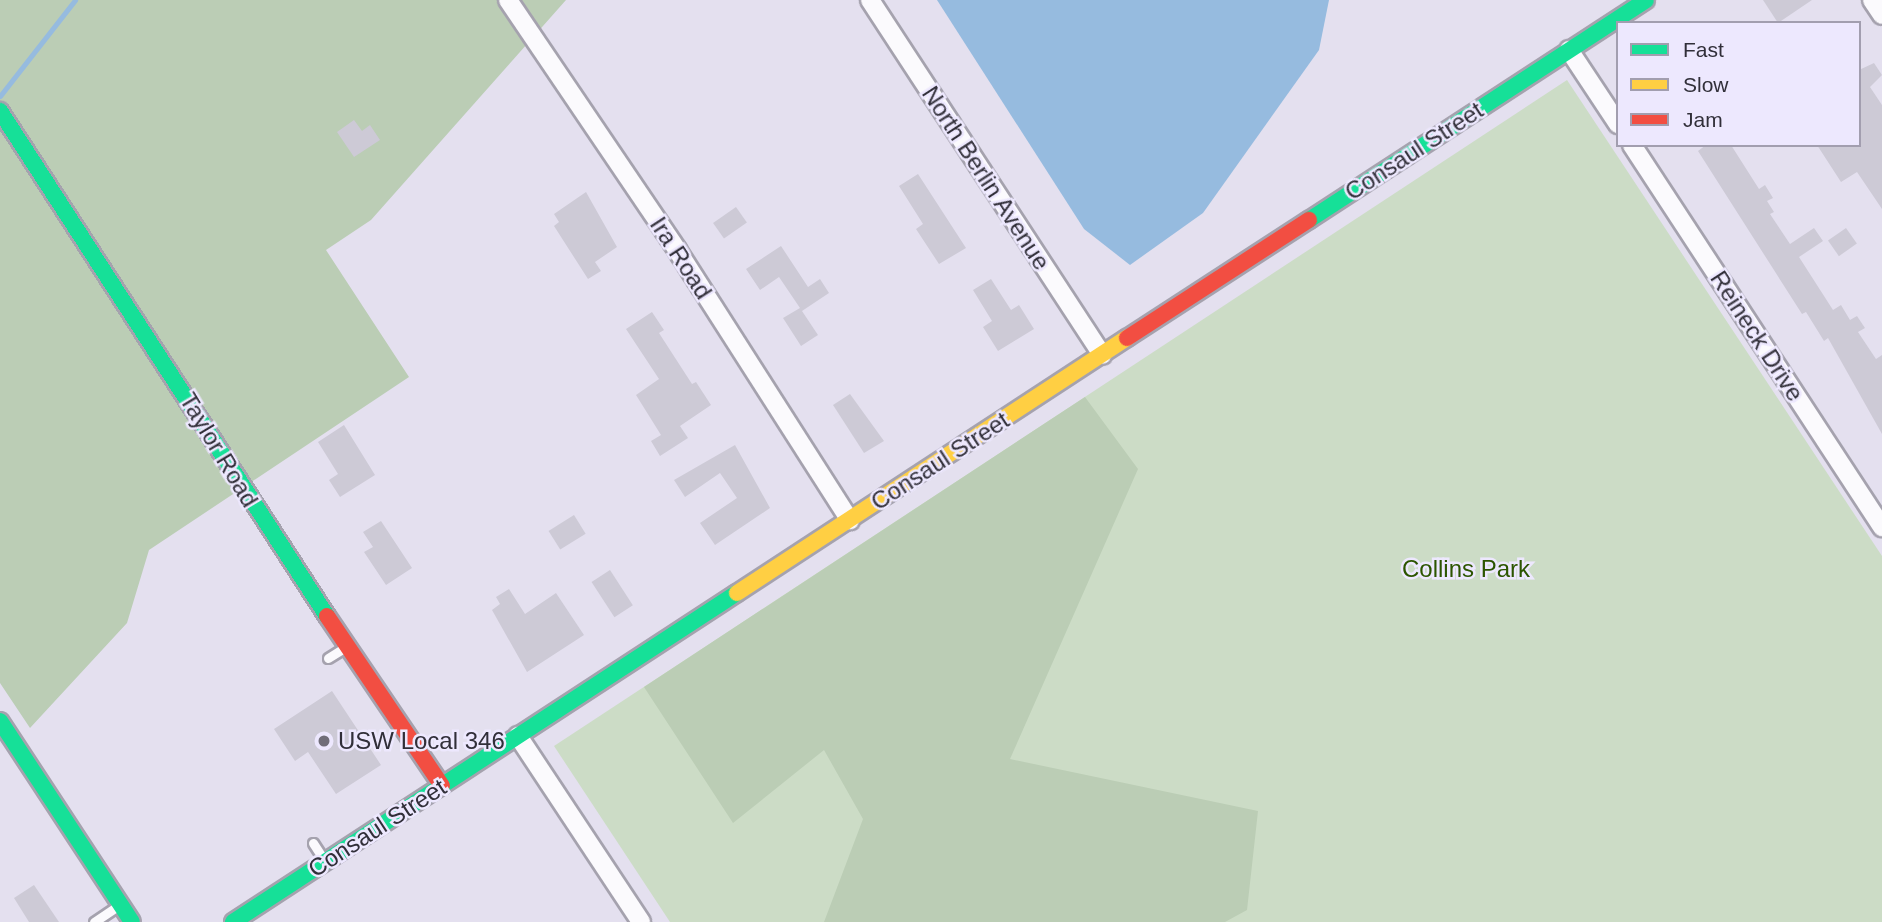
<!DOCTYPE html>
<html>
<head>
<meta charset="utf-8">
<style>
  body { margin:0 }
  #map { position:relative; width:1882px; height:922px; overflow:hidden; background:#e4e0ef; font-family:Arial,sans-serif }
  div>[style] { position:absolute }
  .green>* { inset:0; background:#ccdcc6 }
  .forest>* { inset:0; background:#bbcdb5 }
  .water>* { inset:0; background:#96bbdf }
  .stream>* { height:5px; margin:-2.5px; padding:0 2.5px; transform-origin:2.5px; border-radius:2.5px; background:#96bbdf }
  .building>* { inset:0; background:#cdcad6; transform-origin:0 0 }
  .roads { filter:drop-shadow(2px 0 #a5a2ae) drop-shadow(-2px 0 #a5a2ae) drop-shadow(0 2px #a5a2ae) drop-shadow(0 -2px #a5a2ae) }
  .lane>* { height:9px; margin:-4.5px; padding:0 4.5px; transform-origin:4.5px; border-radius:4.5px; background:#fbfafd }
  .street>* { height:18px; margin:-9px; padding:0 9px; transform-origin:9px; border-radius:9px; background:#fbfafd }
  .fast>* { height:16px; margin:-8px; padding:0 8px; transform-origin:8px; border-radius:8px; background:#16e098 }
  .slow>* { height:16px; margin:-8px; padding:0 8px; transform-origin:8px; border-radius:8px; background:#ffcf43 }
  .jam>* { height:16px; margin:-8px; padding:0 8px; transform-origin:8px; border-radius:8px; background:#f24e42 }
  .dots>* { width:19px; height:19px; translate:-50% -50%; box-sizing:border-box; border:4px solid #ede8fe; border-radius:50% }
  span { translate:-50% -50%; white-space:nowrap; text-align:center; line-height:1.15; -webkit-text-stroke:5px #ede8fe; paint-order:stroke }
  .street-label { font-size:24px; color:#312f39 }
  .park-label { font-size:24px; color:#2c5500 }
  .poi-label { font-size:24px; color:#312f39 }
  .left { translate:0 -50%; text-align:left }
  .legend { position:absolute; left:1616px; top:21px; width:245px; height:126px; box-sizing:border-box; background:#ede8fe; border:2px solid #a29eaf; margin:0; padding:9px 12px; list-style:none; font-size:21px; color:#312f39 }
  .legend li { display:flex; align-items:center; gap:14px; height:35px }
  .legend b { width:35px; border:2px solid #a29eaf }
</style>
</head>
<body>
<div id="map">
  <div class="green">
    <div style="clip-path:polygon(1567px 80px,1882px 556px,1882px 922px,670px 922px,554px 746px)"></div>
  </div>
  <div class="forest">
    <div style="clip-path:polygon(0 0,566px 0,371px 220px,326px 250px,409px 377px,149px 550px,127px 623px,30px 728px,0 683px)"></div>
    <div style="clip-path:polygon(1085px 397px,1138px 469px,1010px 759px,1258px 811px,1247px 910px,1225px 922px,824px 922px,863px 819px,824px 750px,733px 823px,644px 687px)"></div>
  </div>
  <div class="water">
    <div style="clip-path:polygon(937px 0,1329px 0,1319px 50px,1203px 213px,1130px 265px,1084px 229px)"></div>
  </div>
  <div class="stream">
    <div style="left:0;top:96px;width:122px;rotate:-52deg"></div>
  </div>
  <div class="building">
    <div style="clip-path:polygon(1763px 0,1812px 0,1778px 23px)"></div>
    <div style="clip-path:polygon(1874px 63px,1882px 75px,1870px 87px,1882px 105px,1882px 209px,1857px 172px,1841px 182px,1817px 145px,1859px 145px,1859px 70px)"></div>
    <div style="clip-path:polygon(354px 120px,362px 131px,370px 125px,380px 140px,354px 157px,337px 132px)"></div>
    <div style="clip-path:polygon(1706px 145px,1731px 145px,1759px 189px,1765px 185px,1773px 198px,1767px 201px,1774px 212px,1770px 214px,1790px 244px,1814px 228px,1823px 241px,1799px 257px,1833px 310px,1841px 305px,1850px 320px,1857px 316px,1865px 328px,1858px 332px,1876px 359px,1882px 355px,1882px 434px,1828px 338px,1824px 341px,1806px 312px,1802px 314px,1698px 151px)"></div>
    <div style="clip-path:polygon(918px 174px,966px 248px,939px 264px,916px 229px,923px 224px,899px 186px)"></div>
    <div style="clip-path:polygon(586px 192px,617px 247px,595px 262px,601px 271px,588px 279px,554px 226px,559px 222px,554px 214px)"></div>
    <div style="left:736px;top:207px;width:19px;height:28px;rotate:55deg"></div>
    <div style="left:1846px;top:228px;width:19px;height:22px;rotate:55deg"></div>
    <div style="clip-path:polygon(781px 246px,808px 287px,820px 279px,829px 293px,802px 311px,818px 335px,801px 346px,783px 318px,800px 308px,779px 277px,760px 290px,746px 269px)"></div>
    <div style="clip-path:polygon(991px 279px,1011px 310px,1019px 305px,1034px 329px,998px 351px,983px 327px,992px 321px,973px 290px)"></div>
    <div style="clip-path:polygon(652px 312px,664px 330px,659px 333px,692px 384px,696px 382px,711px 405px,680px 426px,688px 438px,660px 456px,651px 441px,661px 435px,636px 395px,659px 379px,626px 329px)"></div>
    <div style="clip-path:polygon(850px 394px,884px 441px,864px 453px,833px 405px)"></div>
    <div style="clip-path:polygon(344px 425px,375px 475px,340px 497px,329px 480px,338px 474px,318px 442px)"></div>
    <div style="clip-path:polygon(735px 445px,770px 508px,715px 545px,700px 523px,737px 498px,720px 473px,685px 497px,674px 480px)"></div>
    <div style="left:574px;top:515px;width:22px;height:30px;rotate:58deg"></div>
    <div style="clip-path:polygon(381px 521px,412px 568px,386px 585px,364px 552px,373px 547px,363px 532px)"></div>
    <div style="left:610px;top:570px;width:42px;height:22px;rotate:57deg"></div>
    <div style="clip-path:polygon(509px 589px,525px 614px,556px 593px,584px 635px,527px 672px,492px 610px,500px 604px,496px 597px)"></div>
    <div style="clip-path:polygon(332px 691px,381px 765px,336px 794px,308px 752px,295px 761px,274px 729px)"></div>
    <div style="clip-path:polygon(34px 885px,59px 922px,29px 922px,14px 898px)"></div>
  </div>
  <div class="roads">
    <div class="lane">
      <div style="left:328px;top:658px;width:22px;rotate:-32deg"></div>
      <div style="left:313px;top:843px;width:20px;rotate:57deg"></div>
      <div style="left:94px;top:922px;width:30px;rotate:-34deg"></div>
    </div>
    <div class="street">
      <div style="left:508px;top:0;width:302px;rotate:55.9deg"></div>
      <div style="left:677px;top:250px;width:321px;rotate:57.4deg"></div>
      <div style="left:870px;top:0;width:424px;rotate:56.8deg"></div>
      <div style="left:1872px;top:0;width:18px;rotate:56deg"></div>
      <div style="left:1569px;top:50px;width:89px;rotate:56.5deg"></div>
      <div style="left:1632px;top:145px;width:457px;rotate:56.8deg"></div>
      <div style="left:518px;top:736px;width:223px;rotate:56.5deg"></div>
    </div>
    <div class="fast">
      <div style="left:0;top:111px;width:602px;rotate:57.08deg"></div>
      <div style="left:1309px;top:220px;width:402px;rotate:-33.1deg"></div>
      <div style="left:0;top:721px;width:240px;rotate:56.7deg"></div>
      <div style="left:233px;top:922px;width:602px;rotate:-33.14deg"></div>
    </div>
    <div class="slow">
      <div style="left:737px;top:593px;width:466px;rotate:-33.2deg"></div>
    </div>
    <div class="jam">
      <div style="left:1127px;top:338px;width:217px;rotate:-33deg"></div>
      <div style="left:327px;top:616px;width:205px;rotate:55.9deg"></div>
    </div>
  </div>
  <div class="dots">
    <div style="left:324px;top:741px;background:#706d79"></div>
  </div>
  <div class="street-label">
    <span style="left:1414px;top:151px;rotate:-33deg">Consaul Street</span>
    <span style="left:986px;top:178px;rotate:57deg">North Berlin Avenue</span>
    <span style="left:681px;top:258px;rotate:57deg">Ira Road</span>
    <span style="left:1757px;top:336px;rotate:57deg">Reineck Drive</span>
    <span style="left:219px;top:450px;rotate:59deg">Taylor Road</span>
    <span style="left:940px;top:461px;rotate:-33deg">Consaul Street</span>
    <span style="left:377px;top:828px;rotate:-33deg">Consaul Street</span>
  </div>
  <div class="park-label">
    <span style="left:1466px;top:569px">Collins Park</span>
  </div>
  <div class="poi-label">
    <span class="left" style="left:338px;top:741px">USW Local 346</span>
  </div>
  <ul class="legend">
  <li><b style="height:9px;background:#16e098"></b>Fast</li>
  <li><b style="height:9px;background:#ffcf43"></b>Slow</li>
  <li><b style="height:9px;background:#f24e42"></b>Jam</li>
  </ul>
</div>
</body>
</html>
